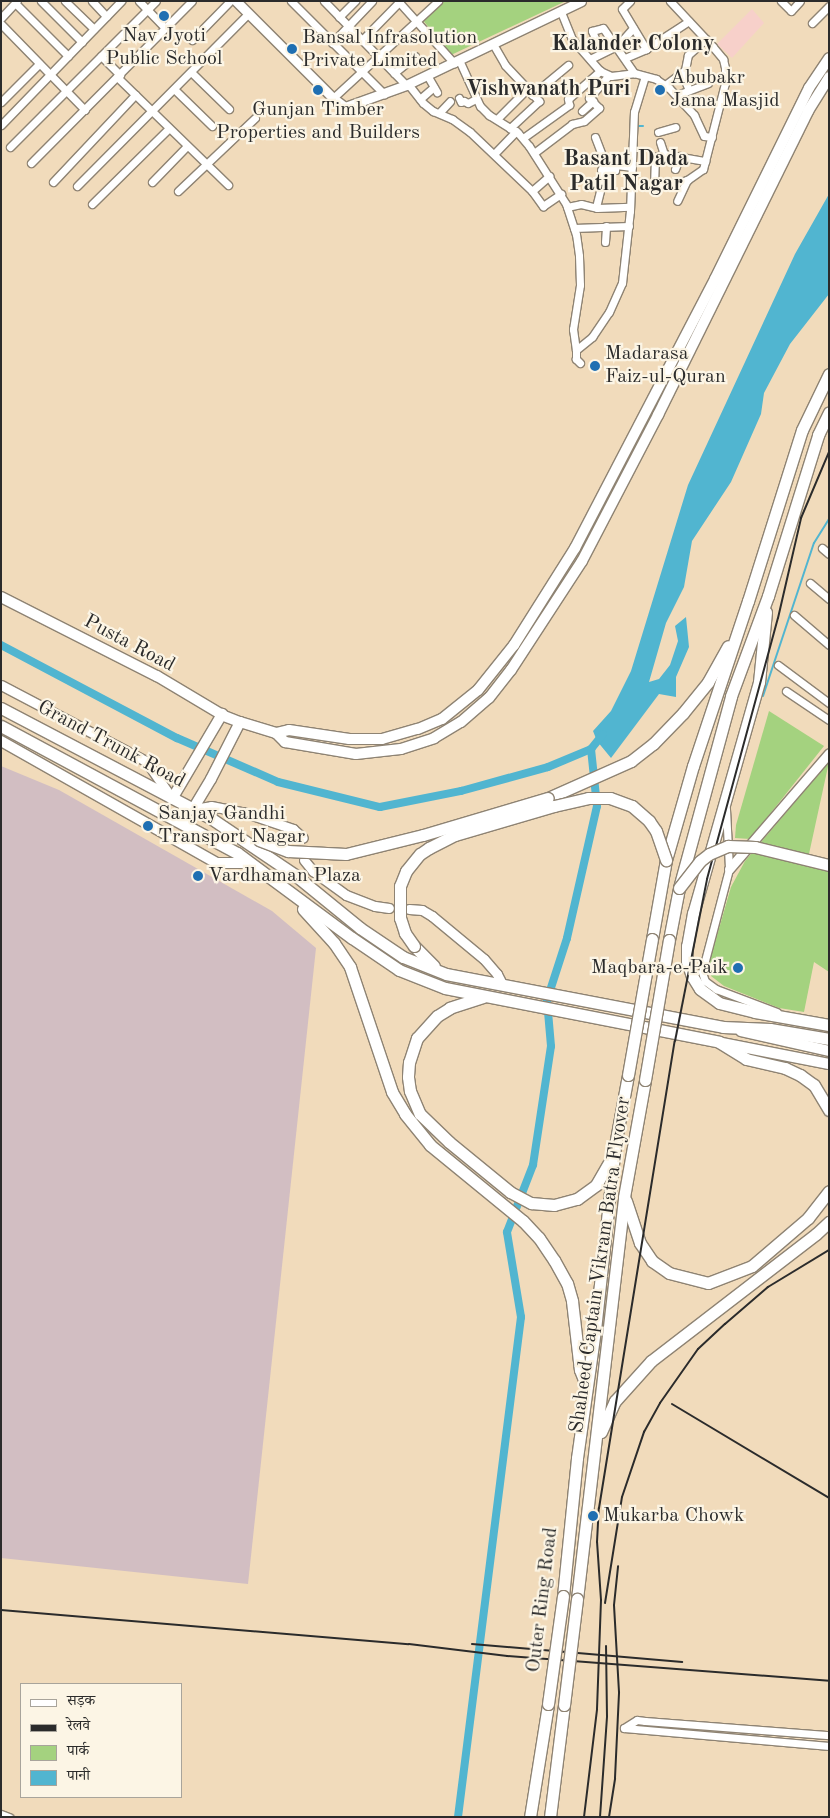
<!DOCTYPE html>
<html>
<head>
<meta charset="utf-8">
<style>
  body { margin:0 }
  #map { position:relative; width:830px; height:1818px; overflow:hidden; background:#f1dbbb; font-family:"Old Standard TT","Noto Serif Devanagari",serif }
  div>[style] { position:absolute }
  .built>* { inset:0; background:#f7d0ca }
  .industrial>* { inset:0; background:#d2bec2 }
  .green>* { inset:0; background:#a4d27f }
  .water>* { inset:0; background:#51b5d0 }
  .stream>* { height:2px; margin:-1px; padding:0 1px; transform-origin:1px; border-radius:1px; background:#51b5d0 }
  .canal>* { height:8px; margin:-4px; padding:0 4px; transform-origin:4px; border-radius:4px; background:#51b5d0 }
  .minor-tunnel>* { height:7px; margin-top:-3.5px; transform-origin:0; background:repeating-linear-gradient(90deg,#c9b89e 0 7px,transparent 0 10.5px) }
  .roads { filter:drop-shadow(1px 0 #8e8373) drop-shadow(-1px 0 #8e8373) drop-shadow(0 1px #8e8373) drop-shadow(0 -1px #8e8373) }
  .minor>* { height:7px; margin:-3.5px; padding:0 3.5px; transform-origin:3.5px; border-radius:3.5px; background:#fff }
  .tertiary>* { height:9px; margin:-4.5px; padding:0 4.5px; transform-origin:4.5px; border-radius:4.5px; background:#fff }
  .secondary>* { height:10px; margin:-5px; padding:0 5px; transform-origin:5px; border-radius:5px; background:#fff }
  .trunk>* { height:11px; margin:-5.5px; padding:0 5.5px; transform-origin:5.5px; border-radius:5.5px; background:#fff }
  .rail>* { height:2px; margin:-1px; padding:0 1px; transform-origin:1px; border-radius:1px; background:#2b2b2b }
  .bridges { filter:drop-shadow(1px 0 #8e8373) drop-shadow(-1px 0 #8e8373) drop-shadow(0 1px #8e8373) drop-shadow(0 -1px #8e8373) }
  .trunk-bridge>* { height:11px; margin:-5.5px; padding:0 5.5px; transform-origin:5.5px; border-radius:5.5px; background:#fff }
  .dots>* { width:14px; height:14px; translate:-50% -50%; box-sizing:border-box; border:2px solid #fcf5e5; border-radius:50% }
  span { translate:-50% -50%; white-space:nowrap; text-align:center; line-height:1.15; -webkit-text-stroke:4.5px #fcf5e5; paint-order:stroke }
  .poi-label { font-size:20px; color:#2b2b2b }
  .left { translate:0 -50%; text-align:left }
  .right { translate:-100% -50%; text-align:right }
  .street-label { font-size:20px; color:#2b2b2b }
  .quarter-label { font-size:22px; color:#2b2b2b; font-weight:700 }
  .frame { position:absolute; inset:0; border:2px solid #2b2b2b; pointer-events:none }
  .legend { position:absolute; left:20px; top:1683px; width:162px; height:115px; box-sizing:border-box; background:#fcf5e5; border:1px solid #a8a49b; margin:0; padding:6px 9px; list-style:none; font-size:15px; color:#2b2b2b }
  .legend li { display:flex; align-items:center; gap:10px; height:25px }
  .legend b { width:25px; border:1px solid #a8a49b }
</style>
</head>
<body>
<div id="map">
  <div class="built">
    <div style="clip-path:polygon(752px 9px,764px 23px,732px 58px,717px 44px)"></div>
  </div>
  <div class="industrial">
    <div style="clip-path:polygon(1px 766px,59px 790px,272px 911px,316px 948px,248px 1584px,1px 1558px)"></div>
  </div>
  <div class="green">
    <div style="clip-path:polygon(441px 1px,566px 1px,451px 55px,422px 19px)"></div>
    <div style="clip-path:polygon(769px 711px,824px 746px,750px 839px,735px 838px,736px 825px)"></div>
    <div style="clip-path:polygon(829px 762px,809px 854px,829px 861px,829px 972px,814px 962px,804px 1012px,779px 1008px,724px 986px,711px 976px,709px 963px,731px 887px,745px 861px)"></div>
  </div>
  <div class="water">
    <div style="clip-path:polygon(829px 194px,829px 294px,790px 344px,764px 393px,761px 414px,731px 482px,692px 541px,684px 587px,666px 623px,649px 682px,659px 679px,670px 665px,678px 641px,675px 626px,686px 617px,689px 647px,676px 677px,676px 697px,659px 694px,611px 758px,597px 741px,593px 731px,611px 711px,631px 671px,688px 485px,795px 254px)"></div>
  </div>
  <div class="stream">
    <div style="left:635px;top:126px;width:8px"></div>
    <div style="left:763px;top:696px;width:161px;rotate:-71.6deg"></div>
    <div style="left:814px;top:543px;width:28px;rotate:-58deg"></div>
  </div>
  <div class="canal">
    <div style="left:1px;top:645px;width:199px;rotate:27.9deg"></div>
    <div style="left:177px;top:738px;width:110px;rotate:23.5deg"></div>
    <div style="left:278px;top:782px;width:105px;rotate:13.8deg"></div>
    <div style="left:380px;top:807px;width:83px;rotate:-11.2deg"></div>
    <div style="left:461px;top:791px;width:90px;rotate:-15.4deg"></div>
    <div style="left:548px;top:767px;width:47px;rotate:-22.7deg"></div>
    <div style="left:458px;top:1817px;width:504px;rotate:-82.82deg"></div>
    <div style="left:521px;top:1317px;width:86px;rotate:-99.4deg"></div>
    <div style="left:507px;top:1232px;width:72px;rotate:-68.8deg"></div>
    <div style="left:533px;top:1165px;width:120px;rotate:-81.4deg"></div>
    <div style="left:551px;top:1046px;width:46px;rotate:-95deg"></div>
    <div style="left:547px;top:1000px;width:65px;rotate:-72.1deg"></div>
    <div style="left:567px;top:938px;width:135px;rotate:-77.2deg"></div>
    <div style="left:597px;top:806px;width:57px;rotate:-96deg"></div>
    <div style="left:591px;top:749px;width:19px;rotate:-51deg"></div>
  </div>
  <div class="minor-tunnel">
    <div style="left:828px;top:1140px;width:1px"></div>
  </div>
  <div class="roads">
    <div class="minor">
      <div style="left:41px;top:1px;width:58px;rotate:45deg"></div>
      <div style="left:65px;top:1px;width:40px;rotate:44deg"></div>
      <div style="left:92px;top:1px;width:21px;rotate:47deg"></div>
      <div style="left:139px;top:1px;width:37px;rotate:46deg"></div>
      <div style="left:291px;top:1px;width:132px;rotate:45deg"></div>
      <div style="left:324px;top:1px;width:117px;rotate:45.7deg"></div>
      <div style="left:398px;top:1px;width:84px;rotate:47.9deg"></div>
      <div style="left:630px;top:1px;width:11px;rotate:135deg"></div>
      <div style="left:622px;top:9px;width:47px;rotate:59deg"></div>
      <div style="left:670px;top:1px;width:63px;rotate:46.9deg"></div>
      <div style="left:713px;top:47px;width:16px;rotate:50deg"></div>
      <div style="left:723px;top:59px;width:9px;rotate:77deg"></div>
      <div style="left:725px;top:68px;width:15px;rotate:90deg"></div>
      <div style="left:725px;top:83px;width:89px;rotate:104.3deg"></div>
      <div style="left:703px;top:169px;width:19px;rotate:145deg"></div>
      <div style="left:687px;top:180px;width:23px;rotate:115deg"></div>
      <div style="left:781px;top:1px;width:14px;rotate:45deg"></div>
      <div style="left:791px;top:11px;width:13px;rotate:-48deg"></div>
      <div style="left:15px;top:3px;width:75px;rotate:45deg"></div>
      <div style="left:561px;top:12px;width:29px;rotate:68deg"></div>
      <div style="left:572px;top:39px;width:43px;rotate:48.8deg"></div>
      <div style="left:600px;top:71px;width:12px;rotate:24deg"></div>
      <div style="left:611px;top:76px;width:23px;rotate:-7deg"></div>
      <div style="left:339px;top:17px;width:23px;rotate:-45deg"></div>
      <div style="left:1px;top:18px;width:23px;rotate:-47deg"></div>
      <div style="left:812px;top:23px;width:24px;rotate:-45deg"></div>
      <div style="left:1px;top:24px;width:120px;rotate:45.7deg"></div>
      <div style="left:192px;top:40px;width:54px;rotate:-45.7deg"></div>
      <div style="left:362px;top:40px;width:54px;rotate:-45.7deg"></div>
      <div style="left:332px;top:43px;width:58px;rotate:-46.4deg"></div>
      <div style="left:493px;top:44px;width:24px;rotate:60deg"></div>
      <div style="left:505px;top:65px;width:50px;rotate:46.6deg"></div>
      <div style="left:539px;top:101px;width:40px;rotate:137deg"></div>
      <div style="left:601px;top:53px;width:24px;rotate:-112deg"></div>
      <div style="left:592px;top:31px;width:11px;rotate:-15deg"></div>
      <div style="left:603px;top:28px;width:55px;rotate:55.4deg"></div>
      <div style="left:634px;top:73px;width:23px;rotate:15deg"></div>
      <div style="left:656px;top:79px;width:16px;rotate:35deg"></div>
      <div style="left:669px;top:88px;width:37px;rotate:47deg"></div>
      <div style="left:694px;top:115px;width:23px;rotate:65deg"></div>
      <div style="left:704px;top:136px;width:8px;rotate:7deg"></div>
      <div style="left:101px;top:56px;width:27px;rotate:45deg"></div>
      <div style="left:625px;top:58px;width:23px;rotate:-23deg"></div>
      <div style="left:646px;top:49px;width:51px;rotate:-33.1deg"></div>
      <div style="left:590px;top:59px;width:30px;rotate:-26deg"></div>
      <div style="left:617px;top:46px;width:24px;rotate:-48deg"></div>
      <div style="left:459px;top:60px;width:51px;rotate:65.5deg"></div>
      <div style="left:480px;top:106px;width:13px;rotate:45deg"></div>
      <div style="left:489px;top:115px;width:34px;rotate:32deg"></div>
      <div style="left:518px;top:133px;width:17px;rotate:50deg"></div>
      <div style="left:529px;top:146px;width:69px;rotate:57.5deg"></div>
      <div style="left:566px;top:204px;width:32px;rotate:72deg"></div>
      <div style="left:576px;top:234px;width:22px;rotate:82deg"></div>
      <div style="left:579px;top:256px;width:29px;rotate:88deg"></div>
      <div style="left:580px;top:285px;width:45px;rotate:99deg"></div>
      <div style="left:573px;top:329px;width:21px;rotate:82deg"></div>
      <div style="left:191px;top:72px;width:53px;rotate:44.2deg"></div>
      <div style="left:394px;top:73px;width:27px;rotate:-39deg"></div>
      <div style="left:682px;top:73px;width:18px;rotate:68deg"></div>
      <div style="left:427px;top:75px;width:20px;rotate:60deg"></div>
      <div style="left:117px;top:77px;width:155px;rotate:44.2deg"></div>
      <div style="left:408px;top:84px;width:24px;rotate:52deg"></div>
      <div style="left:423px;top:103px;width:13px;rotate:39deg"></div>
      <div style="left:433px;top:111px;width:21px;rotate:23deg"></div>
      <div style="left:452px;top:119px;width:22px;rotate:36deg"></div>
      <div style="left:470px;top:132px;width:86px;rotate:43.6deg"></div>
      <div style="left:532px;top:191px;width:19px;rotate:54deg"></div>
      <div style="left:543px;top:206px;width:22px;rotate:-34deg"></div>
      <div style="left:665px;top:85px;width:25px;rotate:-37deg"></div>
      <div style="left:685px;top:70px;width:15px;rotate:-79deg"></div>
      <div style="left:688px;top:55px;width:24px;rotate:-42deg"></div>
      <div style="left:174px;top:89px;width:53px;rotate:44.2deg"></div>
      <div style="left:532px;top:95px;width:47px;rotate:-39.8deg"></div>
      <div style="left:677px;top:95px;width:33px;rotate:-21deg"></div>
      <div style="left:333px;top:98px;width:143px;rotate:-42.7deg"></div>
      <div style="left:459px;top:98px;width:4px;rotate:63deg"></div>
      <div style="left:461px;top:102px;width:3px;rotate:-18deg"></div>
      <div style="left:464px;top:101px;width:4px;rotate:27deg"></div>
      <div style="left:468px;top:103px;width:9px;rotate:-27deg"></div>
      <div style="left:420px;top:99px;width:18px;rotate:-41deg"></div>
      <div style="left:1px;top:102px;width:54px;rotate:-45deg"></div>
      <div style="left:582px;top:111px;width:15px;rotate:-42deg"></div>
      <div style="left:439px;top:113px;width:16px;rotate:-47deg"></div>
      <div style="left:497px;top:119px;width:42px;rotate:-45deg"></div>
      <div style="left:1px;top:125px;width:173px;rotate:-45.9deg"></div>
      <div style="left:658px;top:132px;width:18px;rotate:-16deg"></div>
      <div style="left:595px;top:137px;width:22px;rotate:69deg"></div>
      <div style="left:603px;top:158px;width:29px;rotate:94deg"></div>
      <div style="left:601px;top:187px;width:21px;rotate:104deg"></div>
      <div style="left:523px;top:138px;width:57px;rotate:-35.7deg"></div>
      <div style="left:569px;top:105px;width:6px;rotate:-99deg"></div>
      <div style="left:568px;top:99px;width:43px;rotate:-41.2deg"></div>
      <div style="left:660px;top:142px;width:13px;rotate:72deg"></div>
      <div style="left:664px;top:154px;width:42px;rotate:9.7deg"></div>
      <div style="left:10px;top:147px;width:206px;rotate:-45deg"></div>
      <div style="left:534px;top:153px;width:48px;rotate:-37.3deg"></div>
      <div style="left:572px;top:124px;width:12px;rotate:-14deg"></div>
      <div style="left:584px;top:121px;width:20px;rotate:-41deg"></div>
      <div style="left:599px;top:108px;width:14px;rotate:-135deg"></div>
      <div style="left:589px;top:98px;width:30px;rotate:-49deg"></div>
      <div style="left:494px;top:154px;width:32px;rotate:-46deg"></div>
      <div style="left:664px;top:154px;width:9px;rotate:162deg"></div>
      <div style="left:655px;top:157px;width:29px;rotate:92deg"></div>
      <div style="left:654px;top:186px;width:34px;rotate:-10deg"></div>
      <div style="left:31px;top:163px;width:228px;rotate:-45.2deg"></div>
      <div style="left:675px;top:169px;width:14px;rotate:-69deg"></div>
      <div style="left:601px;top:170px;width:14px"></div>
      <div style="left:615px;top:170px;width:5px;rotate:-79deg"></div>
      <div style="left:616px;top:165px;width:16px;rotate:7deg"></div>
      <div style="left:53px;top:182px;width:120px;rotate:-46.7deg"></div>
      <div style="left:152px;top:182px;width:50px;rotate:-45.8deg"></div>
      <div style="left:77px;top:186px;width:243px;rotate:-45.2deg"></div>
      <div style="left:178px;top:191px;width:106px;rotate:-43.5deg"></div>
      <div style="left:532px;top:191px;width:23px;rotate:-41deg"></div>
      <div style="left:92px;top:204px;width:108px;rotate:-44.6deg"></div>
      <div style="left:567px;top:207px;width:14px;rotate:-12deg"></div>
      <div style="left:581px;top:204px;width:16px;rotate:14deg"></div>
      <div style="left:597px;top:208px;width:33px;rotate:-2deg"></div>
      <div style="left:574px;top:228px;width:55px;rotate:-2.1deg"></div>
      <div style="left:605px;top:242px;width:16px;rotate:-86deg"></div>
      <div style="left:580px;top:363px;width:6px;rotate:-135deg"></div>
      <div style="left:576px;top:359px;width:9px;rotate:-90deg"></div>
      <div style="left:576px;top:350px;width:21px;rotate:-39deg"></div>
      <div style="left:592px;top:337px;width:30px;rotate:-56deg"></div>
      <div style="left:609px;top:312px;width:32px;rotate:-66deg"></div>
      <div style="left:622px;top:283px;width:72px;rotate:-83.7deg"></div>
      <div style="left:630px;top:211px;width:99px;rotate:-87.7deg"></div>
      <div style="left:634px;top:112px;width:37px;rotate:-73deg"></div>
      <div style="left:822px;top:548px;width:9px;rotate:41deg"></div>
      <div style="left:810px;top:583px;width:25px;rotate:40deg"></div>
      <div style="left:794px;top:615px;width:46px;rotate:40.6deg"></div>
      <div style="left:778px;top:665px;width:64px;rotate:36.7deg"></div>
      <div style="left:786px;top:691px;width:52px;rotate:34deg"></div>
      <div style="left:726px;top:809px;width:60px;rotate:87.1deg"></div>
      <div style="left:729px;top:869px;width:106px;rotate:104.7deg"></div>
      <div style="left:702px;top:972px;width:9px;rotate:72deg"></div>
      <div style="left:705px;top:981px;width:14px;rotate:36deg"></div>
      <div style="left:716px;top:989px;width:65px;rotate:20.7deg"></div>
      <div style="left:624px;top:1728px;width:15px;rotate:-32deg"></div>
      <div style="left:637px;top:1720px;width:8px;rotate:7deg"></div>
      <div style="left:645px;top:1721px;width:185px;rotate:4.4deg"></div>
      <div style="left:624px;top:1728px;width:206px;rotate:5deg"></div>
      <div style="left:1px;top:1814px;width:9px;rotate:21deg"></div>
    </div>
    <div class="tertiary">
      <div style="left:236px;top:1px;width:137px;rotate:45deg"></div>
      <div style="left:333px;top:98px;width:15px;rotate:37deg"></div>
      <div style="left:345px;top:107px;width:65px;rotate:-19.8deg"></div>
      <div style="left:406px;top:85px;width:194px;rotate:-25.6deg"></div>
      <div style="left:1px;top:685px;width:164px;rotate:27.7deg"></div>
      <div style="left:146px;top:761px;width:44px;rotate:55.2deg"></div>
      <div style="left:193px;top:809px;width:18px;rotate:-9deg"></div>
      <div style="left:211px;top:806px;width:33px;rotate:11deg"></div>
      <div style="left:243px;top:812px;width:53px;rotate:18.8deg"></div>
      <div style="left:293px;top:829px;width:13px;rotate:42deg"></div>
      <div style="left:304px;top:860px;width:14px;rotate:51deg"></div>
      <div style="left:313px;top:871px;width:41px;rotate:36deg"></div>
      <div style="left:346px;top:895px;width:31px;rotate:21deg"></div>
      <div style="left:375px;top:906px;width:14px;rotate:8deg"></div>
      <div style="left:729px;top:869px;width:153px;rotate:-49.2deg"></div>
      <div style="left:409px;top:909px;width:13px;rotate:4deg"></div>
      <div style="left:422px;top:910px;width:12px;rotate:31deg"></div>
      <div style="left:432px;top:916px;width:67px;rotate:39.6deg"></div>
      <div style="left:484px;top:959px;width:20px;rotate:49deg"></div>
      <div style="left:497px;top:974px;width:11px;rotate:63deg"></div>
    </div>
    <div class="secondary">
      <div style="left:1px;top:597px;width:175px;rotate:26.9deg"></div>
      <div style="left:157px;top:676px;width:78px;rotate:30.8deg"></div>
      <div style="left:224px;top:716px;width:17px;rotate:21deg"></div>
      <div style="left:276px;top:733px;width:13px;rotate:-13deg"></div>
      <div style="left:289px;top:730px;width:61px;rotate:8.5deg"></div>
      <div style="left:349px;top:739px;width:33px"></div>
      <div style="left:382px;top:739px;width:37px;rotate:-16deg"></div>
      <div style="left:418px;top:729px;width:26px;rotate:-23deg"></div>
      <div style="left:442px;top:719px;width:46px;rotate:-38.9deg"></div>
      <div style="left:478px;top:690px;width:58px;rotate:-51.3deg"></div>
      <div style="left:514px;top:645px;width:115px;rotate:-57.8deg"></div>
      <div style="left:575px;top:548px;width:303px;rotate:-62.5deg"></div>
      <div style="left:715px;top:279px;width:213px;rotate:-63.8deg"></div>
      <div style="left:809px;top:88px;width:36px;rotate:-56deg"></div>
      <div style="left:1px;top:741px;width:248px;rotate:29.5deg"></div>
      <div style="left:217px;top:863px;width:33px"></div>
      <div style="left:172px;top:799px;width:99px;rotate:-59.5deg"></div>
      <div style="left:193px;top:809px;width:35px;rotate:-59deg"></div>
      <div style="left:211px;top:779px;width:64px;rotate:-63deg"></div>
      <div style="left:240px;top:722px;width:38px;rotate:17deg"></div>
      <div style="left:276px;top:733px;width:13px;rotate:45deg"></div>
      <div style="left:285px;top:742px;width:72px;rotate:9.6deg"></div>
      <div style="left:356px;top:754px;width:45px;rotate:-6.3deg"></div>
      <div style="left:401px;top:749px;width:35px;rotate:-18deg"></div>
      <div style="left:434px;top:738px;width:31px;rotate:-31deg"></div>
      <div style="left:461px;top:722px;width:37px;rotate:-41deg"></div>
      <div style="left:489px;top:698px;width:36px;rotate:-52deg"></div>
      <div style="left:511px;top:670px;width:130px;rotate:-56.9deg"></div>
      <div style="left:582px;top:561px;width:165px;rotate:-62.5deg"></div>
      <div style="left:658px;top:415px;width:339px;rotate:-63.7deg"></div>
      <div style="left:808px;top:111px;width:40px;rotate:-58deg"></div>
      <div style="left:741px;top:1031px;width:90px;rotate:12.8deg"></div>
      <div style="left:722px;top:1043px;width:109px;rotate:11.1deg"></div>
    </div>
    <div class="trunk">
      <div style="left:766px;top:612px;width:70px;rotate:95.7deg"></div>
      <div style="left:759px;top:682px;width:240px;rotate:105.9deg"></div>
      <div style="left:693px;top:913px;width:34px;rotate:100deg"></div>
      <div style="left:687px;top:946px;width:15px;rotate:90deg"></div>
      <div style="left:687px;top:961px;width:16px;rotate:72deg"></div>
      <div style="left:692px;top:976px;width:15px;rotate:58deg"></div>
      <div style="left:700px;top:989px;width:24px;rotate:36deg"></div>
      <div style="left:719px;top:1003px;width:37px;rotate:14deg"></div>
      <div style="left:755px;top:1012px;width:75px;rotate:10deg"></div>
      <div style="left:1px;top:708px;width:238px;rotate:27.7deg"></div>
      <div style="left:212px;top:819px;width:100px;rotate:34deg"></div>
      <div style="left:295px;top:875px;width:84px;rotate:39.2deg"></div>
      <div style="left:360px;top:928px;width:52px;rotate:34deg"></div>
      <div style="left:403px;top:957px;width:46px;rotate:21.6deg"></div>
      <div style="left:446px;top:974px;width:282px;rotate:10.8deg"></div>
      <div style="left:723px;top:1027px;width:47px;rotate:2.4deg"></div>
      <div style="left:770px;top:1029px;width:60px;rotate:9.6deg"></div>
      <div style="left:1px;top:726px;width:268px;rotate:28.3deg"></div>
      <div style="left:237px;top:853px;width:143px;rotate:36.5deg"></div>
      <div style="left:352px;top:938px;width:57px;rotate:34.2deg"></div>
      <div style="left:399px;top:970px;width:49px;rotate:21.4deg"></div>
      <div style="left:445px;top:988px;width:279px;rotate:11.1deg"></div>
      <div style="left:719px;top:1042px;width:32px;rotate:32deg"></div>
      <div style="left:746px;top:1059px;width:40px;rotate:13deg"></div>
      <div style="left:785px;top:1068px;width:17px;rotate:25deg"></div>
      <div style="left:800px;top:1075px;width:17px;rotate:36deg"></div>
      <div style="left:814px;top:1085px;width:29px;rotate:59deg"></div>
      <div style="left:548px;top:798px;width:91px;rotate:-24deg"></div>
      <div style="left:631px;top:761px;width:28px;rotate:-38deg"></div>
      <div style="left:653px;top:744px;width:43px;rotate:-45.9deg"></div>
      <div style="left:683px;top:713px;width:40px;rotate:-51deg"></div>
      <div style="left:708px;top:682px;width:41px;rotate:-60.9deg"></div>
      <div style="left:303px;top:909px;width:46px;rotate:47.6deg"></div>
      <div style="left:334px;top:943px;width:29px;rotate:56deg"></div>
      <div style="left:350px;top:967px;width:132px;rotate:71.4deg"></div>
      <div style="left:392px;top:1092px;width:26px;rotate:59deg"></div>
      <div style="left:405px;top:1114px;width:40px;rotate:51deg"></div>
      <div style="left:430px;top:1145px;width:120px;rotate:39.3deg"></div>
      <div style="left:523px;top:1221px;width:23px;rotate:47deg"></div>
      <div style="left:539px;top:1238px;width:27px;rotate:56deg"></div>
      <div style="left:554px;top:1260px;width:26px;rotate:61deg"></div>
      <div style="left:567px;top:1283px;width:19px;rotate:74deg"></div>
      <div style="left:572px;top:1301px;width:69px;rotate:83.4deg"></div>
      <div style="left:580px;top:1370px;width:18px;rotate:68deg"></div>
      <div style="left:652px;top:939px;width:80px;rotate:-80deg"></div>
      <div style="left:666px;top:860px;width:98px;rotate:-74deg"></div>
      <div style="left:693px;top:766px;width:174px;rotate:-71.6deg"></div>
      <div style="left:748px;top:601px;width:179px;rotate:-72.5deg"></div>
      <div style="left:802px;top:430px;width:62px;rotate:-64.3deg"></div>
      <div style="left:669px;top:940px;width:53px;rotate:-79.1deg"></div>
      <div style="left:679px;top:888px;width:199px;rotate:-74.8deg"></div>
      <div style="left:731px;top:696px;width:107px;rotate:-69.7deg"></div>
      <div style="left:768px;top:596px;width:169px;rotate:-72.7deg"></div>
      <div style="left:818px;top:435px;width:25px;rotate:-64deg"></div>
      <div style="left:414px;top:946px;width:28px;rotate:45deg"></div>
      <div style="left:483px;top:997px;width:35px;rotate:162deg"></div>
      <div style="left:450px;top:1008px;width:15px;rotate:148deg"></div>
      <div style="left:437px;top:1016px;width:30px;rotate:132deg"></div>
      <div style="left:417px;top:1038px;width:25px;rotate:108deg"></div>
      <div style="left:409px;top:1062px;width:15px;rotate:94deg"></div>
      <div style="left:408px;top:1077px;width:14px;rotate:82deg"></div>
      <div style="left:410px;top:1091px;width:25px;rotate:67deg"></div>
      <div style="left:420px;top:1114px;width:40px;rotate:44deg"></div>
      <div style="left:449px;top:1142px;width:79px;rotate:39.3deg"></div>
      <div style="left:510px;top:1192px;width:24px;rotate:28deg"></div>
      <div style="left:531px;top:1203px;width:23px;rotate:5deg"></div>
      <div style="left:554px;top:1205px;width:24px;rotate:-15deg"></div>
      <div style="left:577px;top:1199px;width:24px;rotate:-36deg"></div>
      <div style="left:596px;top:1185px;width:28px;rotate:-60deg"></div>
      <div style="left:626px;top:1201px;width:44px;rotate:71.6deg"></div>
      <div style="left:640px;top:1243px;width:22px;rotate:56deg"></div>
      <div style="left:652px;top:1261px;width:21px;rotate:35deg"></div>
      <div style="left:669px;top:1273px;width:40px;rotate:14.4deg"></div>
      <div style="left:708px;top:1283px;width:47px;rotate:-21.1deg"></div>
      <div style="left:752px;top:1266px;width:74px;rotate:-40.6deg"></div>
      <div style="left:808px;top:1218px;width:34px;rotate:-52deg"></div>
      <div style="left:601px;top:1432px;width:34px;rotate:-66deg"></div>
      <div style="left:615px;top:1401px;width:54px;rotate:-48deg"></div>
      <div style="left:651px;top:1361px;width:208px;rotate:-37.6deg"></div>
      <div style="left:816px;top:1234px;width:18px;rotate:-43deg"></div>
      <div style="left:563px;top:1596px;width:139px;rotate:-84.2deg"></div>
      <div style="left:577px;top:1458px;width:129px;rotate:-82deg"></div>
      <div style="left:595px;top:1330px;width:186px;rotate:-83.8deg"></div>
      <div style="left:615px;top:1145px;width:71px;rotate:-79.5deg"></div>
      <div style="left:577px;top:1599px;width:405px;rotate:-83.3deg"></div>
      <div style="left:624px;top:1197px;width:119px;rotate:-79.8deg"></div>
      <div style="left:530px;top:1817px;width:114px;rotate:-80.9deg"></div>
      <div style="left:550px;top:1817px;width:113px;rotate:-82.9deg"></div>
    </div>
  </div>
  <div class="rail">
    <div style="left:672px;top:1404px;width:183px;rotate:30.9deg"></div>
    <div style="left:605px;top:1603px;width:107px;rotate:-80.9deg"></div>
    <div style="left:622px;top:1497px;width:69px;rotate:-71.3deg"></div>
    <div style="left:644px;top:1432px;width:33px;rotate:-61deg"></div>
    <div style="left:660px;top:1403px;width:66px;rotate:-54.9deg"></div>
    <div style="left:698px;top:1349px;width:37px;rotate:-43deg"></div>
    <div style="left:725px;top:1324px;width:57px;rotate:-40.7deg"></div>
    <div style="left:768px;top:1287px;width:71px;rotate:-31.2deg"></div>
    <div style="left:1px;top:1610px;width:409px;rotate:4.8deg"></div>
    <div style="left:409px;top:1644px;width:99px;rotate:7deg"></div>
    <div style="left:507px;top:1656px;width:323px;rotate:4.4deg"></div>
    <div style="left:472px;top:1644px;width:211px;rotate:4.9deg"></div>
    <div style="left:584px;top:1817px;width:109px;rotate:-83.1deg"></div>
    <div style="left:597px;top:1709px;width:109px;rotate:-87.9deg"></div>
    <div style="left:601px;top:1600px;width:58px;rotate:-93.9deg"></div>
    <div style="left:597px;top:1542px;width:34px;rotate:-87deg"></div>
    <div style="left:599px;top:1508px;width:473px;rotate:-80.8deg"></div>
    <div style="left:675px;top:1041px;width:165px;rotate:-78.8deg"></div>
    <div style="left:707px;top:879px;width:270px;rotate:-74.8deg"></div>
    <div style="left:778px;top:618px;width:103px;rotate:-77deg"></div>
    <div style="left:801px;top:518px;width:72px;rotate:-67deg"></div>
    <div style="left:600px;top:1817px;width:101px;rotate:-86deg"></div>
    <div style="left:607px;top:1716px;width:70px;rotate:-90.8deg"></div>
    <div style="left:609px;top:1817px;width:39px;rotate:-81deg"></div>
    <div style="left:615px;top:1778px;width:86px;rotate:-87.3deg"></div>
    <div style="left:619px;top:1692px;width:87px;rotate:-93.3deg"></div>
    <div style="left:614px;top:1605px;width:39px;rotate:-84deg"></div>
  </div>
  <div class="bridges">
    <div class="trunk-bridge">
      <div style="left:259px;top:840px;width:31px;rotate:21deg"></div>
      <div style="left:288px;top:851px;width:58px;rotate:3deg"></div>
      <div style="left:346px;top:854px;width:79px;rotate:-13.9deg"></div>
      <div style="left:423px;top:835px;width:130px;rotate:-16.5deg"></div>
      <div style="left:679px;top:888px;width:34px;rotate:-52deg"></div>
      <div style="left:700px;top:861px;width:11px;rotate:-38deg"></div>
      <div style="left:709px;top:854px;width:21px;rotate:-23deg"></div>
      <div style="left:728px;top:846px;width:27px;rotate:2deg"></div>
      <div style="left:755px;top:847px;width:76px;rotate:13.7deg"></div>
      <div style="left:414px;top:946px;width:16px;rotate:-125deg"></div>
      <div style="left:405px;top:933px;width:16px;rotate:-108deg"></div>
      <div style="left:400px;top:918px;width:32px;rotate:-90deg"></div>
      <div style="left:400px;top:886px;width:16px;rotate:-68deg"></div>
      <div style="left:406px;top:871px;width:22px;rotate:-51deg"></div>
      <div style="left:420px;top:854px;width:11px;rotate:-34deg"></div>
      <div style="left:429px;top:848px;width:29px;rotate:-27deg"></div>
      <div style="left:455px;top:835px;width:103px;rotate:-16.3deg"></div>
      <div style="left:554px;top:806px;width:35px;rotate:-13deg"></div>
      <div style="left:588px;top:798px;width:22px"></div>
      <div style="left:610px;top:798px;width:23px;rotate:20deg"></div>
      <div style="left:632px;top:806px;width:23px;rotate:41deg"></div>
      <div style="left:649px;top:821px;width:12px;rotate:55deg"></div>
      <div style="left:656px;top:831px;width:31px;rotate:71deg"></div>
      <div style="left:628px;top:1075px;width:138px;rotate:-80deg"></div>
      <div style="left:645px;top:1080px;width:142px;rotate:-80.3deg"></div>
      <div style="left:548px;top:1704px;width:109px;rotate:-82.1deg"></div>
      <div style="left:564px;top:1705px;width:107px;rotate:-83deg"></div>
    </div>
  </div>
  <div class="dots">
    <div style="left:164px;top:16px;background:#1f6fb2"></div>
    <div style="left:292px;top:49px;background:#1f6fb2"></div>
    <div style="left:318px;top:90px;background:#1f6fb2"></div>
    <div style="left:660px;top:90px;background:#1f6fb2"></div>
    <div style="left:595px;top:366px;background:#1f6fb2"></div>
    <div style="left:148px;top:826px;background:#1f6fb2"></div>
    <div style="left:198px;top:876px;background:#1f6fb2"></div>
    <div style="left:738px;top:968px;background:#1f6fb2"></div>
    <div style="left:593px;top:1516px;background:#1f6fb2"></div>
  </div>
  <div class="poi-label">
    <span style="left:164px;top:48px">Nav Jyoti<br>Public School</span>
    <span class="left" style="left:302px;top:50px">Bansal Infrasolution<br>Private Limited</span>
    <span class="left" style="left:670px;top:90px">Abubakr<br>Jama Masjid</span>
    <span style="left:318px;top:122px">Gunjan Timber<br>Properties and Builders</span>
    <span class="left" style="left:605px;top:366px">Madarasa<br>Faiz-ul-Quran</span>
    <span class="left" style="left:158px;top:826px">Sanjay Gandhi<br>Transport Nagar</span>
    <span class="left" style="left:208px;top:876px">Vardhaman Plaza</span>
    <span class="right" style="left:728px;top:968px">Maqbara-e-Paik</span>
    <span class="left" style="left:603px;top:1516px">Mukarba Chowk</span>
  </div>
  <div class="street-label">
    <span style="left:129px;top:644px;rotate:28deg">Pusta Road</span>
    <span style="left:111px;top:745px;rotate:28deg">Grand Trunk Road</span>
    <span style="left:601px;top:1265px;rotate:-82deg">Shaheed Captain Vikram Batra Flyover</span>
    <span style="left:543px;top:1600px;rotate:-83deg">Outer Ring Road</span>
  </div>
  <div class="quarter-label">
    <span style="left:633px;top:45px">Kalander Colony</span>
    <span style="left:548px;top:90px">Vishwanath Puri</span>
    <span style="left:626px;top:172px">Basant Dada<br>Patil Nagar</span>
  </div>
  <div class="frame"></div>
  <ul class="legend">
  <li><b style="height:6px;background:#fff"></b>सड़क</li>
  <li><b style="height:6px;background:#2b2b2b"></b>रेलवे</li>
  <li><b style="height:14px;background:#a4d27f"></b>पार्क</li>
  <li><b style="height:14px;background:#51b5d0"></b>पानी</li>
  </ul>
</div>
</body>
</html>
